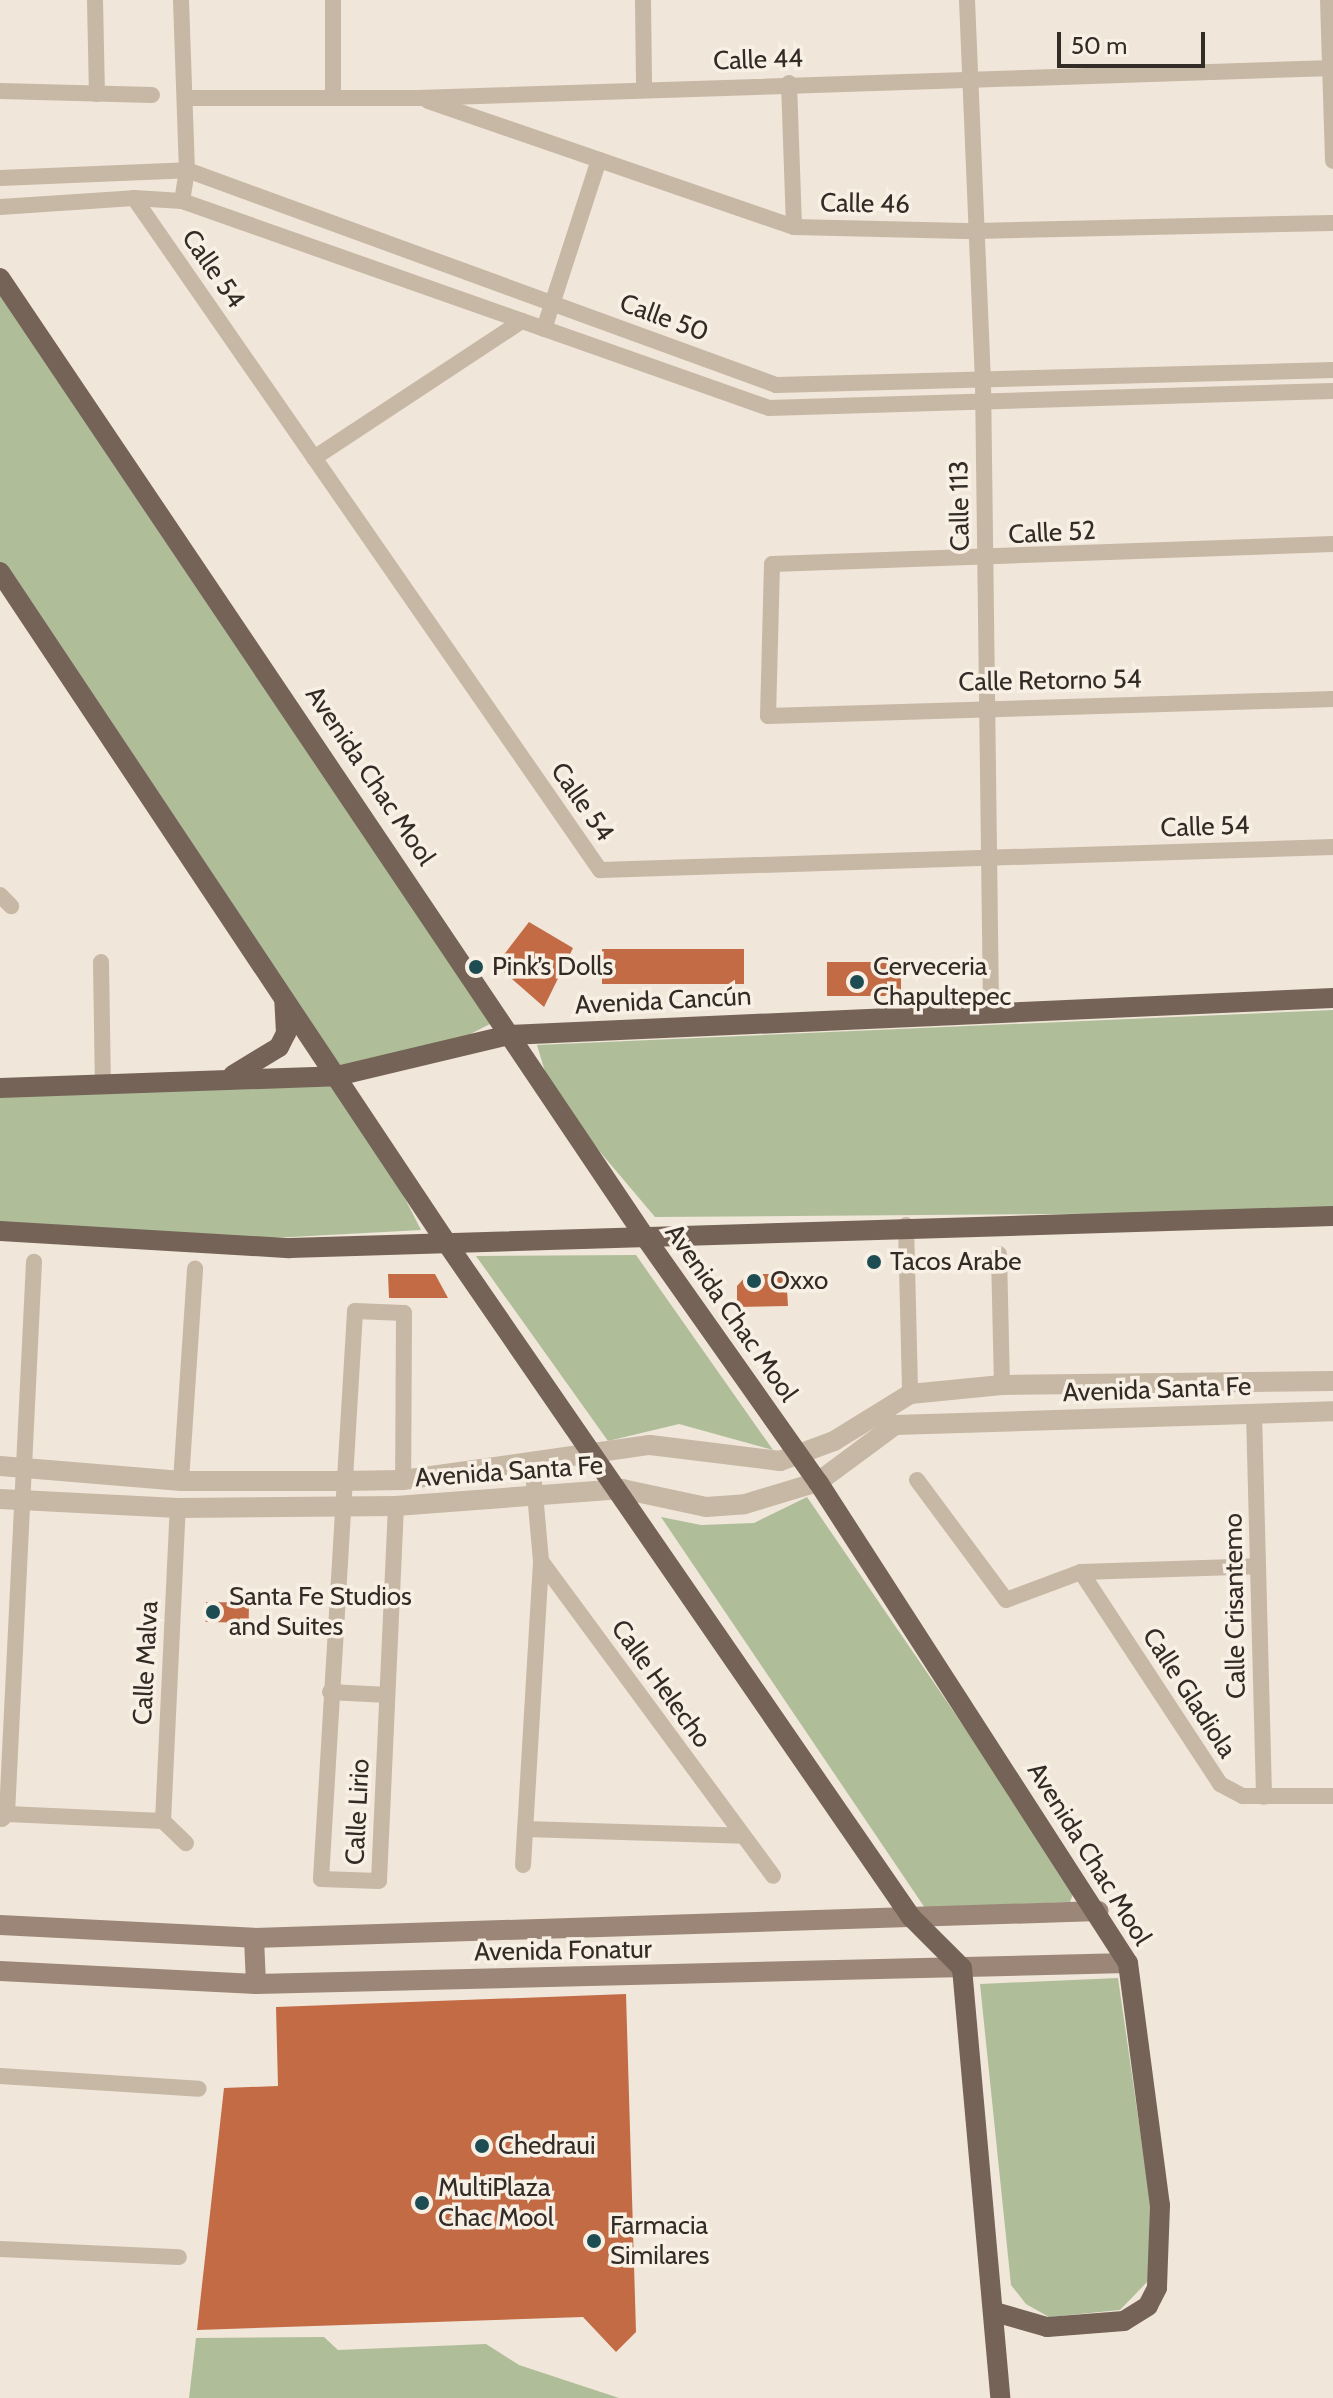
<!DOCTYPE html>
<html>
<head>
<meta charset="utf-8">
<style>
  body { margin:0 }
  #map { position:relative; width:1333px; height:2398px; overflow:hidden; background:#f0e6d9; font-family:Cabin,sans-serif }
  div>[style] { position:absolute }
  .green>* { inset:0; background:#afbe99 }
  .building>* { inset:0; background:#c26b45; transform-origin:0 0 }
  .minor>* { height:16px; margin:-8px; padding:0 8px; transform-origin:8px; border-radius:8px; background:#c7b7a5 }
  .tertiary>* { height:20px; margin:-10px; padding:0 10px; transform-origin:10px; border-radius:10px; background:#c7b7a5 }
  .secondary>* { height:20px; margin:-10px; padding:0 10px; transform-origin:10px; border-radius:10px; background:#9b8677 }
  .primary>* { height:20px; margin:-10px; padding:0 10px; transform-origin:10px; border-radius:10px; background:#756358 }
  .dots>* { width:22px; height:22px; translate:-50% -50%; box-sizing:border-box; border:4px solid #f8f0e4; border-radius:50% }
  span { translate:-50% -50%; white-space:nowrap; text-align:center; line-height:1.15; -webkit-text-stroke:7px #f8f0e4; paint-order:stroke }
  .street-label { font-size:26px; color:#332b26 }
  .poi-label { font-size:26px; color:#332b26 }
  .left { translate:0 -50%; text-align:left }
  .scale { position:absolute; left:1057px; top:32px; width:148px; height:36px; box-sizing:border-box; border:4px solid #332b26; border-top:0; padding-left:10px; font-size:24px; line-height:28px; white-space:nowrap; color:#332b26; -webkit-text-stroke:6px #f8f0e4; paint-order:stroke }
</style>
</head>
<body>
<div id="map">
  <div class="green">
    <div style="clip-path:polygon(0 279px,492px 1023px,441px 1049px,340px 1066px,0 567px)"></div>
    <div style="clip-path:polygon(1333px 1010px,1333px 1212px,655px 1217px,552px 1095px,537px 1045px)"></div>
    <div style="clip-path:polygon(333px 1084px,365px 1120px,421px 1230px,198px 1242px,0 1231px,0 1088px)"></div>
    <div style="clip-path:polygon(636px 1255px,773px 1450px,679px 1424px,608px 1441px,476px 1256px)"></div>
    <div style="clip-path:polygon(807px 1497px,1075px 1889px,1070px 1902px,925px 1908px,661px 1517px,701px 1525px,754px 1523px)"></div>
    <div style="clip-path:polygon(1118px 1978px,1150px 2200px,1149px 2280px,1120px 2310px,1049px 2317px,1026px 2304px,1011px 2285px,980px 1984px)"></div>
    <div style="clip-path:polygon(324px 2337px,338px 2350px,486px 2344px,519px 2365px,619px 2398px,189px 2398px,196px 2338px)"></div>
  </div>
  <div class="building">
    <div style="clip-path:polygon(529px 922px,573px 948px,544px 1007px,496px 965px)"></div>
    <div style="left:744px;top:949px;width:35px;height:142px;rotate:90deg"></div>
    <div style="left:901px;top:962px;width:34px;height:74px;rotate:90deg"></div>
    <div style="clip-path:polygon(388px 1274px,435px 1274px,448px 1298px,389px 1298px)"></div>
    <div style="clip-path:polygon(748px 1274px,786px 1274px,788px 1306px,737px 1307px,737px 1286px)"></div>
    <div style="left:206px;top:1602px;width:43px;height:20px;rotate:1deg"></div>
    <div style="clip-path:polygon(626px 1994px,636px 2332px,616px 2352px,583px 2317px,197px 2330px,224px 2088px,278px 2086px,276px 2007px)"></div>
  </div>
  <div class="minor">
    <div style="left:95px;top:0;width:94px;rotate:88.8deg"></div>
    <div style="left:181px;top:0;width:170px;rotate:88deg"></div>
    <div style="left:187px;top:170px;width:31px;rotate:99deg"></div>
    <div style="left:333px;top:0;width:98px;rotate:90deg"></div>
    <div style="left:643px;top:0;width:88px;rotate:89.3deg"></div>
    <div style="left:967px;top:0;width:380px;rotate:87.6deg"></div>
    <div style="left:983px;top:380px;width:631px;rotate:89.27deg"></div>
    <div style="left:1328px;top:0;width:161px;rotate:88.2deg"></div>
    <div style="left:789px;top:83px;width:144px;rotate:88deg"></div>
    <div style="left:0;top:91px;width:152px;rotate:1.5deg"></div>
    <div style="left:186px;top:98px;width:232px"></div>
    <div style="left:418px;top:98px;width:915px;rotate:-1.88deg"></div>
    <div style="left:428px;top:101px;width:387px;rotate:19deg"></div>
    <div style="left:794px;top:227px;width:182px;rotate:1.3deg"></div>
    <div style="left:976px;top:231px;width:357px;rotate:-1.3deg"></div>
    <div style="left:0;top:178px;width:187px;rotate:-2.4deg"></div>
    <div style="left:187px;top:170px;width:627px;rotate:20.05deg"></div>
    <div style="left:776px;top:385px;width:557px;rotate:-1.54deg"></div>
    <div style="left:134px;top:198px;width:818px;rotate:55.26deg"></div>
    <div style="left:600px;top:870px;width:733px;rotate:-1.8deg"></div>
    <div style="left:0;top:207px;width:134px;rotate:-3.8deg"></div>
    <div style="left:134px;top:198px;width:48px;rotate:3.6deg"></div>
    <div style="left:182px;top:201px;width:622px;rotate:19.42deg"></div>
    <div style="left:769px;top:408px;width:564px;rotate:-1.73deg"></div>
    <div style="left:544px;top:329px;width:178px;rotate:-72deg"></div>
    <div style="left:314px;top:458px;width:249px;rotate:-33.4deg"></div>
    <div style="left:1333px;top:544px;width:561px;rotate:177.96deg"></div>
    <div style="left:772px;top:564px;width:152px;rotate:91.5deg"></div>
    <div style="left:768px;top:716px;width:565px;rotate:-1.72deg"></div>
    <div style="left:0;top:895px;width:16px;rotate:45deg"></div>
    <div style="left:101px;top:962px;width:122px;rotate:89.1deg"></div>
    <div style="left:906px;top:1225px;width:169px;rotate:88.6deg"></div>
    <div style="left:999px;top:1254px;width:131px;rotate:88.7deg"></div>
    <div style="left:1254px;top:1413px;width:384px;rotate:88.5deg"></div>
    <div style="left:917px;top:1480px;width:149px;rotate:53.4deg"></div>
    <div style="left:1006px;top:1600px;width:80px;rotate:-20.5deg"></div>
    <div style="left:1081px;top:1572px;width:177px;rotate:-1.9deg"></div>
    <div style="left:181px;top:1481px;width:213px;rotate:-86.2deg"></div>
    <div style="left:396px;top:1506px;width:375px;rotate:92.6deg"></div>
    <div style="left:379px;top:1881px;width:58px;rotate:-178deg"></div>
    <div style="left:321px;top:1879px;width:569px;rotate:-86.57deg"></div>
    <div style="left:355px;top:1311px;width:49px;rotate:2.3deg"></div>
    <div style="left:404px;top:1313px;width:167px;rotate:90.3deg"></div>
    <div style="left:541px;top:1561px;width:391px;rotate:53.6deg"></div>
    <div style="left:1081px;top:1572px;width:254px;rotate:56.7deg"></div>
    <div style="left:1220px;top:1784px;width:26px;rotate:28deg"></div>
    <div style="left:1243px;top:1796px;width:90px"></div>
    <div style="left:330px;top:1692px;width:57px;rotate:3deg"></div>
    <div style="left:7px;top:1814px;width:553px;rotate:-87.2deg"></div>
    <div style="left:2px;top:1819px;width:7px;rotate:-45deg"></div>
    <div style="left:7px;top:1814px;width:156px;rotate:2.6deg"></div>
    <div style="left:163px;top:1821px;width:32px;rotate:44deg"></div>
    <div style="left:163px;top:1821px;width:313px;rotate:-87.3deg"></div>
    <div style="left:525px;top:1829px;width:218px;rotate:1.8deg"></div>
    <div style="left:523px;top:1865px;width:305px;rotate:-86.6deg"></div>
    <div style="left:541px;top:1561px;width:100px;rotate:-95.1deg"></div>
    <div style="left:0;top:2076px;width:199px;rotate:3.7deg"></div>
    <div style="left:0;top:2249px;width:179px;rotate:2.6deg"></div>
  </div>
  <div class="tertiary">
    <div style="left:0;top:1466px;width:182px;rotate:4.7deg"></div>
    <div style="left:181px;top:1481px;width:160px"></div>
    <div style="left:341px;top:1481px;width:62px;rotate:-0.9deg"></div>
    <div style="left:403px;top:1480px;width:249px;rotate:-8.1deg"></div>
    <div style="left:650px;top:1445px;width:131px;rotate:7deg"></div>
    <div style="left:780px;top:1461px;width:58px;rotate:-20.3deg"></div>
    <div style="left:834px;top:1441px;width:89px;rotate:-31.7deg"></div>
    <div style="left:910px;top:1394px;width:92px;rotate:-5.6deg"></div>
    <div style="left:1002px;top:1385px;width:331px;rotate:-0.7deg"></div>
    <div style="left:0;top:1499px;width:178px;rotate:2.9deg"></div>
    <div style="left:178px;top:1508px;width:218px;rotate:-0.5deg"></div>
    <div style="left:396px;top:1506px;width:227px;rotate:-4.3deg"></div>
    <div style="left:622px;top:1489px;width:86px;rotate:12.1deg"></div>
    <div style="left:706px;top:1507px;width:39px;rotate:-4deg"></div>
    <div style="left:745px;top:1504px;width:76px;rotate:-16.8deg"></div>
    <div style="left:818px;top:1482px;width:96px;rotate:-36.5deg"></div>
    <div style="left:895px;top:1425px;width:438px;rotate:-1.8deg"></div>
  </div>
  <div class="secondary">
    <div style="left:0;top:1925px;width:254px;rotate:2.9deg"></div>
    <div style="left:254px;top:1938px;width:845px;rotate:-1.83deg"></div>
    <div style="left:254px;top:1938px;width:46px;rotate:87.5deg"></div>
    <div style="left:0;top:1971px;width:256px;rotate:2.9deg"></div>
    <div style="left:256px;top:1984px;width:872px;rotate:-1.38deg"></div>
  </div>
  <div class="primary">
    <div style="left:0;top:278px;width:1156px;rotate:56.08deg"></div>
    <div style="left:645px;top:1237px;width:300px;rotate:54.8deg"></div>
    <div style="left:818px;top:1482px;width:572px;rotate:57.2deg"></div>
    <div style="left:1128px;top:1963px;width:244px;rotate:82.5deg"></div>
    <div style="left:1160px;top:2205px;width:83px;rotate:92.1deg"></div>
    <div style="left:1157px;top:2288px;width:20px;rotate:117deg"></div>
    <div style="left:1148px;top:2306px;width:28px;rotate:148deg"></div>
    <div style="left:1124px;top:2321px;width:77px;rotate:175.5deg"></div>
    <div style="left:1047px;top:2327px;width:54px;rotate:-163.9deg"></div>
    <div style="left:0;top:572px;width:805px;rotate:56.35deg"></div>
    <div style="left:446px;top:1242px;width:820px;rotate:55.44deg"></div>
    <div style="left:911px;top:1917px;width:72px;rotate:45deg"></div>
    <div style="left:962px;top:1968px;width:432px;rotate:84.9deg"></div>
    <div style="left:233px;top:1075px;width:54px;rotate:-31.3deg"></div>
    <div style="left:279px;top:1047px;width:16px;rotate:-63deg"></div>
    <div style="left:286px;top:1033px;width:33px;rotate:-93deg"></div>
    <div style="left:0;top:1088px;width:337px;rotate:-2deg"></div>
    <div style="left:337px;top:1076px;width:177px;rotate:-13.4deg"></div>
    <div style="left:509px;top:1035px;width:825px;rotate:-2.57deg"></div>
    <div style="left:0;top:1231px;width:290px;rotate:3.4deg"></div>
    <div style="left:290px;top:1248px;width:1043px;rotate:-1.76deg"></div>
  </div>
  <div class="dots">
    <div style="left:476px;top:967px;background:#1d4c53"></div>
    <div style="left:857px;top:982px;background:#1d4c53"></div>
    <div style="left:874px;top:1262px;background:#1d4c53"></div>
    <div style="left:754px;top:1281px;background:#1d4c53"></div>
    <div style="left:213px;top:1612px;background:#1d4c53"></div>
    <div style="left:482px;top:2146px;background:#1d4c53"></div>
    <div style="left:422px;top:2203px;background:#1d4c53"></div>
    <div style="left:594px;top:2241px;background:#1d4c53"></div>
  </div>
  <div class="street-label">
    <span style="left:758px;top:60px;rotate:-2deg">Calle 44</span>
    <span style="left:865px;top:204px;rotate:1deg">Calle 46</span>
    <span style="left:213px;top:269px;rotate:55deg">Calle 54</span>
    <span style="left:664px;top:318px;rotate:20deg">Calle 50</span>
    <span style="left:960px;top:506px;rotate:-91deg">Calle 113</span>
    <span style="left:1052px;top:533px;rotate:-3deg">Calle 52</span>
    <span style="left:1050px;top:681px;rotate:-1deg">Calle Retorno 54</span>
    <span style="left:370px;top:776px;rotate:56deg">Avenida Chac Mool</span>
    <span style="left:582px;top:802px;rotate:55deg">Calle 54</span>
    <span style="left:1205px;top:827px;rotate:-2deg">Calle 54</span>
    <span style="left:663px;top:1001px;rotate:-3deg">Avenida Cancún</span>
    <span style="left:731px;top:1313px;rotate:55deg">Avenida Chac Mool</span>
    <span style="left:1157px;top:1390px;rotate:-2deg">Avenida Santa Fe</span>
    <span style="left:509px;top:1472px;rotate:-4deg">Avenida Santa Fe</span>
    <span style="left:1235px;top:1606px;rotate:-91deg">Calle Crisantemo</span>
    <span style="left:146px;top:1663px;rotate:-87deg">Calle Malva</span>
    <span style="left:661px;top:1684px;rotate:54deg">Calle Helecho</span>
    <span style="left:1189px;top:1693px;rotate:57deg">Calle Gladiola</span>
    <span style="left:358px;top:1812px;rotate:-87deg">Calle Lirio</span>
    <span style="left:1089px;top:1854px;rotate:58deg">Avenida Chac Mool</span>
    <span style="left:563px;top:1951px;rotate:-1deg">Avenida Fonatur</span>
  </div>
  <div class="poi-label">
    <span class="left" style="left:492px;top:967px">Pink’s Dolls</span>
    <span class="left" style="left:873px;top:982px">Cerveceria<br>Chapultepec</span>
    <span class="left" style="left:890px;top:1262px">Tacos Arabe</span>
    <span class="left" style="left:770px;top:1281px">Oxxo</span>
    <span class="left" style="left:229px;top:1612px">Santa Fe Studios<br>and Suites</span>
    <span class="left" style="left:498px;top:2146px">Chedraui</span>
    <span class="left" style="left:438px;top:2203px">MultiPlaza<br>Chac Mool</span>
    <span class="left" style="left:610px;top:2241px">Farmacia<br>Similares</span>
  </div>
  <div class="scale">50 m</div>
</div>
</body>
</html>
